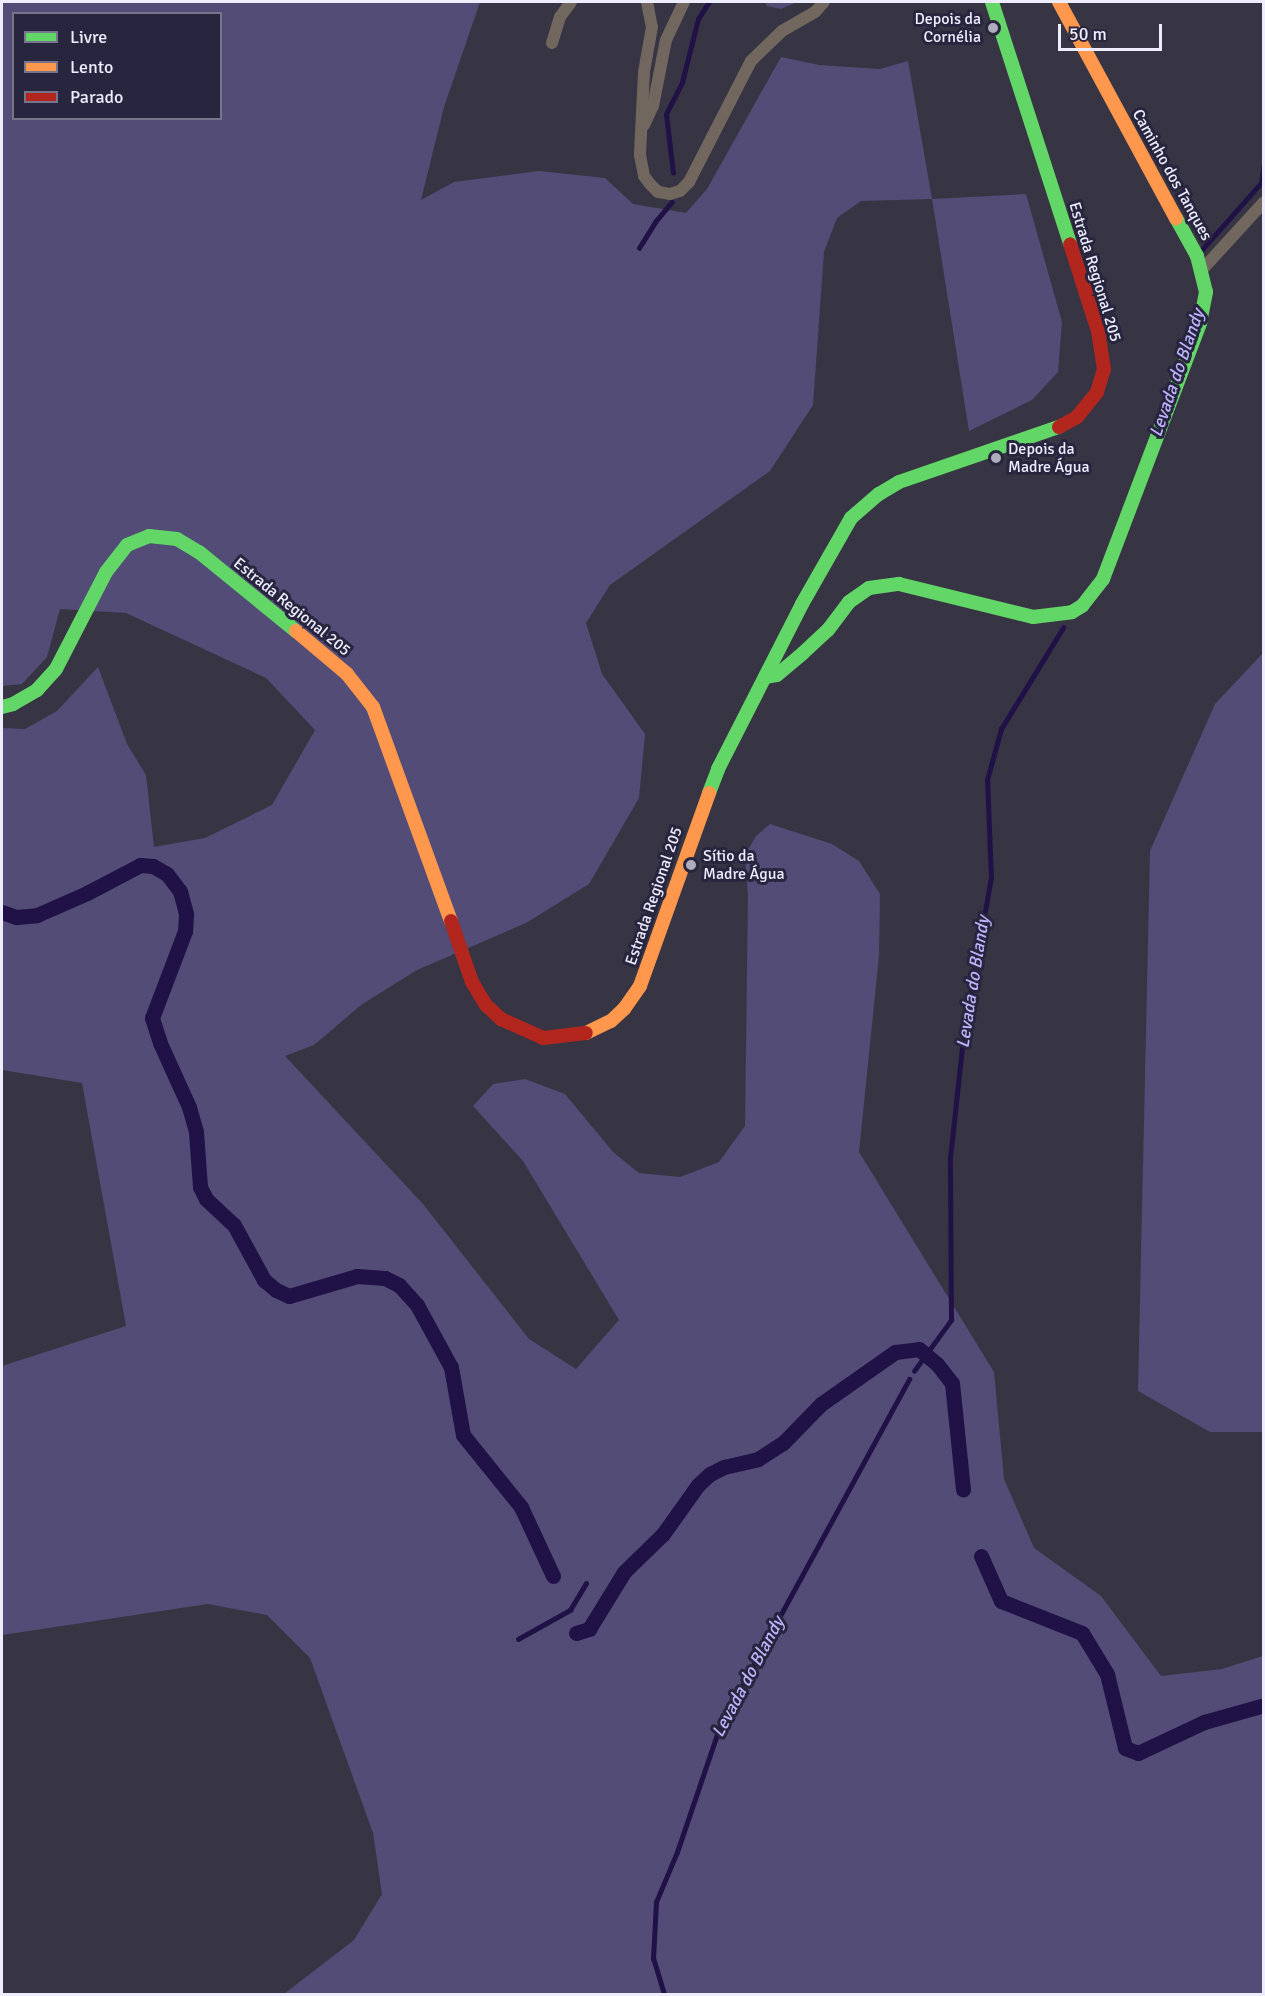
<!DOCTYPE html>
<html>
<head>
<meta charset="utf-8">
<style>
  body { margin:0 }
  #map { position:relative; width:1265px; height:1996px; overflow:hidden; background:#373544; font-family:Signika,sans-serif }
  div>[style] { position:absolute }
  .green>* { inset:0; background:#524c76 }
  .stream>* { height:4.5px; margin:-2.25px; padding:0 2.25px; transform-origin:2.25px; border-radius:2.25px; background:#201247 }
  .canal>* { height:15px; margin:-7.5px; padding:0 7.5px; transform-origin:7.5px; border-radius:7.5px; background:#201247 }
  .street>* { height:12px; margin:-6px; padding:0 6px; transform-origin:6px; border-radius:6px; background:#72675e }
  .fast>* { height:14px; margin:-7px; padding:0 7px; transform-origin:7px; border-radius:7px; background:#63d668 }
  .slow>* { height:14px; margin:-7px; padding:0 7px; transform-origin:7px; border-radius:7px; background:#ff974d }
  .jam>* { height:14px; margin:-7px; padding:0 7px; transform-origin:7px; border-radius:7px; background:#b3261e }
  .dots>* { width:16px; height:16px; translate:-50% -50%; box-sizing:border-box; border:3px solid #28253f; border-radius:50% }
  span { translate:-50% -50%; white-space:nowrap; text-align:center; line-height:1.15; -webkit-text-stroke:6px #28253f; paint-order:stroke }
  .poi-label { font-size:16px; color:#eeedfe }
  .right { translate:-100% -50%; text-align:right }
  .left { translate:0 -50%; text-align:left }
  .street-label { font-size:16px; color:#eeedfe }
  .water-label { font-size:18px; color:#bdb4fd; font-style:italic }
  .frame { position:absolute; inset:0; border:3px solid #eeedfe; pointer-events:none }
  .legend { position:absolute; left:12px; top:12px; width:210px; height:108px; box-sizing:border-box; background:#28253f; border:2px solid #77758b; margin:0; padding:8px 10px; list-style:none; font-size:18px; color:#eeedfe }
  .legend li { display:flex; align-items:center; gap:12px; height:30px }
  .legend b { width:30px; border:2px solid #77758b }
  .scale { position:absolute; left:1058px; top:24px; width:104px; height:27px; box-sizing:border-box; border:3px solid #eeedfe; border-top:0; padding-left:8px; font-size:18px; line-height:21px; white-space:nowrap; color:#eeedfe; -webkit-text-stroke:4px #28253f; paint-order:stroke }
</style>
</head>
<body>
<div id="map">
  <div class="green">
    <div style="clip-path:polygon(evenodd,2px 2px,480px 2px,444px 107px,421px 200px,454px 182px,539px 171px,605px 178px,633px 204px,686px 213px,707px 189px,781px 57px,819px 65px,880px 69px,908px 61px,932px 199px,1026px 194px,1062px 322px,1058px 372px,1032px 400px,969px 431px,932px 199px,861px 201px,837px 218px,824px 252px,813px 405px,770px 471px,610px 585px,586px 623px,602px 674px,645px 734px,639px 798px,589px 884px,526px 923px,417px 970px,361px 1005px,314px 1045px,285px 1056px,423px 1204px,529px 1339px,576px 1369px,619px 1320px,523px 1161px,473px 1106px,493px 1084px,525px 1079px,565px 1094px,613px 1152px,639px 1173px,680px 1177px,719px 1162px,745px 1126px,748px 895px,745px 855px,756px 836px,770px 824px,832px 844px,859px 861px,880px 894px,879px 956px,859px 1152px,994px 1372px,1004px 1479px,1034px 1548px,1101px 1596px,1161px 1676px,1222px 1669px,1263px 1656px,1263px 1994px,284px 1994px,354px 1940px,382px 1894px,373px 1833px,310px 1658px,267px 1615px,208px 1604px,2px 1635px,2px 1366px,126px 1326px,82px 1083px,2px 1070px,2px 728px,25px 729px,57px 711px,98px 667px,127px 744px,146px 775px,154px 847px,205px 838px,272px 805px,315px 730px,266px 678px,126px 613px,60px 609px,47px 657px,22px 684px,2px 686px,2px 2px,14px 14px,220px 14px,220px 118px,14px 118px,14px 14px)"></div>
    <div style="clip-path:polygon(765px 2px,797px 2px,781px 9px,767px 6px)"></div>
    <div style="clip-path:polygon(1263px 653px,1263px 1432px,1210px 1432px,1138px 1391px,1150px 851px,1215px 704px)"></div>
  </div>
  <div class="stream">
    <div style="left:673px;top:173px;width:59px;rotate:-96.8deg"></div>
    <div style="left:666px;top:114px;width:36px;rotate:-63deg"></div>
    <div style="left:682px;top:82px;width:65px;rotate:-75.7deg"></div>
    <div style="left:698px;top:19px;width:20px;rotate:-57deg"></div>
    <div style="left:639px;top:248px;width:31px;rotate:-58deg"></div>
    <div style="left:655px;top:222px;width:26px;rotate:-50deg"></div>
    <div style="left:1199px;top:253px;width:94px;rotate:-48.5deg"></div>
    <div style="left:1261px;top:183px;width:19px;rotate:-81deg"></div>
    <div style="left:930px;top:1349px;width:36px;rotate:-54deg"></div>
    <div style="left:951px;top:1320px;width:162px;rotate:-90.4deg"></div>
    <div style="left:950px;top:1158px;width:130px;rotate:-83.8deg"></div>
    <div style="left:964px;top:1029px;width:153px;rotate:-79.9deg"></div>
    <div style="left:991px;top:878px;width:98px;rotate:-92.3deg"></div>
    <div style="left:987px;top:780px;width:53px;rotate:-74.6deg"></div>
    <div style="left:1001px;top:729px;width:119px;rotate:-58.5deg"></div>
    <div style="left:914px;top:1371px;width:17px;rotate:-54deg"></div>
    <div style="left:518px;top:1639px;width:60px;rotate:-29.1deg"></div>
    <div style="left:570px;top:1610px;width:31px;rotate:-59deg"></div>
    <div style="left:664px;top:1994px;width:37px;rotate:-107deg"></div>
    <div style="left:653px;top:1959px;width:57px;rotate:-87deg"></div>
    <div style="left:656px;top:1902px;width:54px;rotate:-67.2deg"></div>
    <div style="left:677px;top:1852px;width:133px;rotate:-71.2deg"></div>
    <div style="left:720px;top:1726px;width:395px;rotate:-61.4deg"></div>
  </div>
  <div class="canal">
    <div style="left:2px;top:912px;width:15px;rotate:20deg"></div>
    <div style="left:16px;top:917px;width:21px;rotate:-5deg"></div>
    <div style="left:37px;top:915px;width:55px;rotate:-23.7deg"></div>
    <div style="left:87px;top:893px;width:60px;rotate:-27.8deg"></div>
    <div style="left:140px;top:865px;width:13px;rotate:4deg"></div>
    <div style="left:153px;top:866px;width:16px;rotate:30deg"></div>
    <div style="left:167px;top:874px;width:21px;rotate:53deg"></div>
    <div style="left:180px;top:891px;width:24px;rotate:75deg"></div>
    <div style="left:186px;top:914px;width:17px;rotate:93deg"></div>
    <div style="left:185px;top:931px;width:93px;rotate:110.8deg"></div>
    <div style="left:152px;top:1018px;width:26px;rotate:72deg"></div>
    <div style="left:160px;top:1043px;width:70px;rotate:65.6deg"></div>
    <div style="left:189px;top:1107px;width:26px;rotate:74deg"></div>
    <div style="left:196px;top:1132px;width:55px;rotate:85.8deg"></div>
    <div style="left:200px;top:1187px;width:13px;rotate:63deg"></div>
    <div style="left:206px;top:1199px;width:38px;rotate:43deg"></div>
    <div style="left:234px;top:1225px;width:63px;rotate:61.4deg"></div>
    <div style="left:264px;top:1280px;width:16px;rotate:40deg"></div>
    <div style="left:276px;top:1290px;width:14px;rotate:25deg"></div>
    <div style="left:289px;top:1296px;width:71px;rotate:-16.4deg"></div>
    <div style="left:357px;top:1276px;width:28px;rotate:4deg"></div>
    <div style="left:385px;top:1278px;width:16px;rotate:27deg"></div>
    <div style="left:399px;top:1285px;width:27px;rotate:48deg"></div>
    <div style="left:417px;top:1305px;width:71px;rotate:61.3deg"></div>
    <div style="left:451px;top:1367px;width:69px;rotate:80deg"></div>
    <div style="left:463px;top:1435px;width:92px;rotate:51.1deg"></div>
    <div style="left:521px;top:1507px;width:76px;rotate:65.1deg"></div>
    <div style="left:981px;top:1556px;width:49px;rotate:66deg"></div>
    <div style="left:1001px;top:1601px;width:87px;rotate:21.6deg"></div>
    <div style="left:1082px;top:1633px;width:48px;rotate:58.6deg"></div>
    <div style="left:1107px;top:1674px;width:76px;rotate:76.3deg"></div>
    <div style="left:1125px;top:1748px;width:14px;rotate:21deg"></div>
    <div style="left:1138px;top:1753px;width:73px;rotate:-25.2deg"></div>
    <div style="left:1204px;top:1722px;width:62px;rotate:-15.8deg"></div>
    <div style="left:576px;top:1633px;width:14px;rotate:-17deg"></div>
    <div style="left:589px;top:1629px;width:67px;rotate:-58.4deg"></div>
    <div style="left:624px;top:1572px;width:54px;rotate:-44.3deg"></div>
    <div style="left:663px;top:1534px;width:60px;rotate:-54.5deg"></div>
    <div style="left:698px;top:1485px;width:16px;rotate:-43deg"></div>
    <div style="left:710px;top:1474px;width:16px;rotate:-27deg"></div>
    <div style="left:724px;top:1467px;width:35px;rotate:-13deg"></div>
    <div style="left:758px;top:1459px;width:30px;rotate:-33deg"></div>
    <div style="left:783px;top:1443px;width:54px;rotate:-45.7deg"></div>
    <div style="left:821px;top:1404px;width:90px;rotate:-35.1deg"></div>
    <div style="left:895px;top:1352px;width:24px;rotate:-7deg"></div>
    <div style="left:919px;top:1349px;width:23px;rotate:40deg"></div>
    <div style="left:937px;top:1364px;width:24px;rotate:52deg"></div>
    <div style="left:952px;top:1383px;width:107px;rotate:84.1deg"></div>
  </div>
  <div class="street">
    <div style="left:647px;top:2px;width:25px;rotate:79deg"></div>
    <div style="left:652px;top:27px;width:46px;rotate:100.1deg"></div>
    <div style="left:644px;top:72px;width:83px;rotate:92.8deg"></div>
    <div style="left:640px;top:155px;width:21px;rotate:79deg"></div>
    <div style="left:644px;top:176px;width:10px;rotate:53deg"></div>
    <div style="left:650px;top:184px;width:11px;rotate:45deg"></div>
    <div style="left:658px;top:192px;width:12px;rotate:9deg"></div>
    <div style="left:670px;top:194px;width:10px;rotate:-17deg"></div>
    <div style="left:680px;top:191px;width:13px;rotate:-45deg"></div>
    <div style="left:689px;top:182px;width:136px;rotate:-62.9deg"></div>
    <div style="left:751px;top:61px;width:43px;rotate:-44.1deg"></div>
    <div style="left:782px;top:31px;width:38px;rotate:-30deg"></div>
    <div style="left:815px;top:12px;width:13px;rotate:-48deg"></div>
    <div style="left:552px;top:43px;width:27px;rotate:-73deg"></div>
    <div style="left:560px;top:17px;width:19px;rotate:-54deg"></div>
    <div style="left:644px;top:125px;width:21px;rotate:-65deg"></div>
    <div style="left:653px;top:106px;width:67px;rotate:-78.9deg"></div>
    <div style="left:666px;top:40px;width:42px;rotate:-64.7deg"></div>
    <div style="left:1201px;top:271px;width:93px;rotate:-47.6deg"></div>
  </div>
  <div class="fast">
    <div style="left:992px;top:2px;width:254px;rotate:72.1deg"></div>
    <div style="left:765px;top:677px;width:12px;rotate:-9deg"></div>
    <div style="left:777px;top:675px;width:34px;rotate:-40deg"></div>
    <div style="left:803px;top:653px;width:34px;rotate:-43deg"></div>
    <div style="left:828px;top:630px;width:35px;rotate:-53deg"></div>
    <div style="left:849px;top:602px;width:24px;rotate:-35deg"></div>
    <div style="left:869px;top:588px;width:30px;rotate:-8deg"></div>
    <div style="left:899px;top:584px;width:138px;rotate:13.8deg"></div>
    <div style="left:1033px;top:617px;width:39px;rotate:-7deg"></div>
    <div style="left:1072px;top:612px;width:12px;rotate:-31deg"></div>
    <div style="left:1082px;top:606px;width:34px;rotate:-52deg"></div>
    <div style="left:1103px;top:579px;width:274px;rotate:-69.2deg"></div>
    <div style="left:1200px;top:323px;width:32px;rotate:-79deg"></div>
    <div style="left:1206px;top:292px;width:37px;rotate:-104deg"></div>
    <div style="left:1197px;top:256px;width:43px;rotate:-118.9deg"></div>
    <div style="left:2px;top:707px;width:11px;rotate:-15deg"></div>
    <div style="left:13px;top:704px;width:28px;rotate:-30deg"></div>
    <div style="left:37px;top:690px;width:28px;rotate:-48deg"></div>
    <div style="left:56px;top:669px;width:109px;rotate:-62.7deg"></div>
    <div style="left:106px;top:572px;width:34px;rotate:-52deg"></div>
    <div style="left:127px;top:545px;width:24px;rotate:-22deg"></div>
    <div style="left:149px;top:536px;width:28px;rotate:6deg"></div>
    <div style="left:177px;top:539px;width:26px;rotate:31deg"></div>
    <div style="left:199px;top:552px;width:125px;rotate:39.2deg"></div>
    <div style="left:709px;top:793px;width:26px;rotate:-69deg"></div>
    <div style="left:718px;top:769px;width:185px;rotate:-63deg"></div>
    <div style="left:802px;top:604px;width:99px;rotate:-60.3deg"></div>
    <div style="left:851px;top:518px;width:37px;rotate:-41deg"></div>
    <div style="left:879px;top:494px;width:23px;rotate:-31deg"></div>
    <div style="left:899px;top:482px;width:169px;rotate:-19deg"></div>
  </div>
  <div class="slow">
    <div style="left:1059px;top:2px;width:246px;rotate:61.6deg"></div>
    <div style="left:296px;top:631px;width:67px;rotate:40.1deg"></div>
    <div style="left:347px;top:674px;width:42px;rotate:51.8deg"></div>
    <div style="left:373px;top:707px;width:228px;rotate:70deg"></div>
    <div style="left:586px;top:1033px;width:28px;rotate:-26deg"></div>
    <div style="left:611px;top:1021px;width:18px;rotate:-43deg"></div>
    <div style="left:624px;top:1009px;width:28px;rotate:-55deg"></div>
    <div style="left:640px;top:986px;width:205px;rotate:-70.3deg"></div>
  </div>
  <div class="jam">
    <div style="left:1059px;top:427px;width:21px;rotate:-29deg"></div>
    <div style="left:1077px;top:417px;width:32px;rotate:-51deg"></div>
    <div style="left:1097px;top:392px;width:24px;rotate:-73deg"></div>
    <div style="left:1104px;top:369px;width:38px;rotate:-99deg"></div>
    <div style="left:1098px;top:331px;width:91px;rotate:-107.8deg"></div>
    <div style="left:451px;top:921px;width:65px;rotate:71deg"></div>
    <div style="left:472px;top:982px;width:27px;rotate:59deg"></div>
    <div style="left:486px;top:1005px;width:21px;rotate:43deg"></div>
    <div style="left:501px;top:1019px;width:46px;rotate:24.3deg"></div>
    <div style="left:543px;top:1038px;width:43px;rotate:-6.6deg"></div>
  </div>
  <div class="dots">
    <div style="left:993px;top:28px;background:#aeadbd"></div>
    <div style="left:996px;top:458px;background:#aeadbd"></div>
    <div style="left:691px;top:865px;background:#aeadbd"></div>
  </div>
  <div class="poi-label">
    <span class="right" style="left:981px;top:28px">Depois da<br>Cornélia</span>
    <span class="left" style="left:1008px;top:458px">Depois da<br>Madre Água</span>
    <span class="left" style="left:703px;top:865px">Sítio da<br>Madre Água</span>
  </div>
  <div class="street-label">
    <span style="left:1172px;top:175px;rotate:61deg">Caminho dos Tanques</span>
    <span style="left:1095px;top:272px;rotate:73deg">Estrada Regional 205</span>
    <span style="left:292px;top:607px;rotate:39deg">Estrada Regional 205</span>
    <span style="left:654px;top:896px;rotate:-71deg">Estrada Regional 205</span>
  </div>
  <div class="water-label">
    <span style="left:1177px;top:373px;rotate:-71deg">Levada do Blandy</span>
    <span style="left:973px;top:982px;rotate:-81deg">Levada do Blandy</span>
    <span style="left:748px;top:1677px;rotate:-62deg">Levada do Blandy</span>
  </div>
  <div class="frame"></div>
  <ul class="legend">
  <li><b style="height:8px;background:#63d668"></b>Livre</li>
  <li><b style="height:8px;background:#ff974d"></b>Lento</li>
  <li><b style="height:8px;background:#b3261e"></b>Parado</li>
  </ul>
  <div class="scale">50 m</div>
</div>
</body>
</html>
